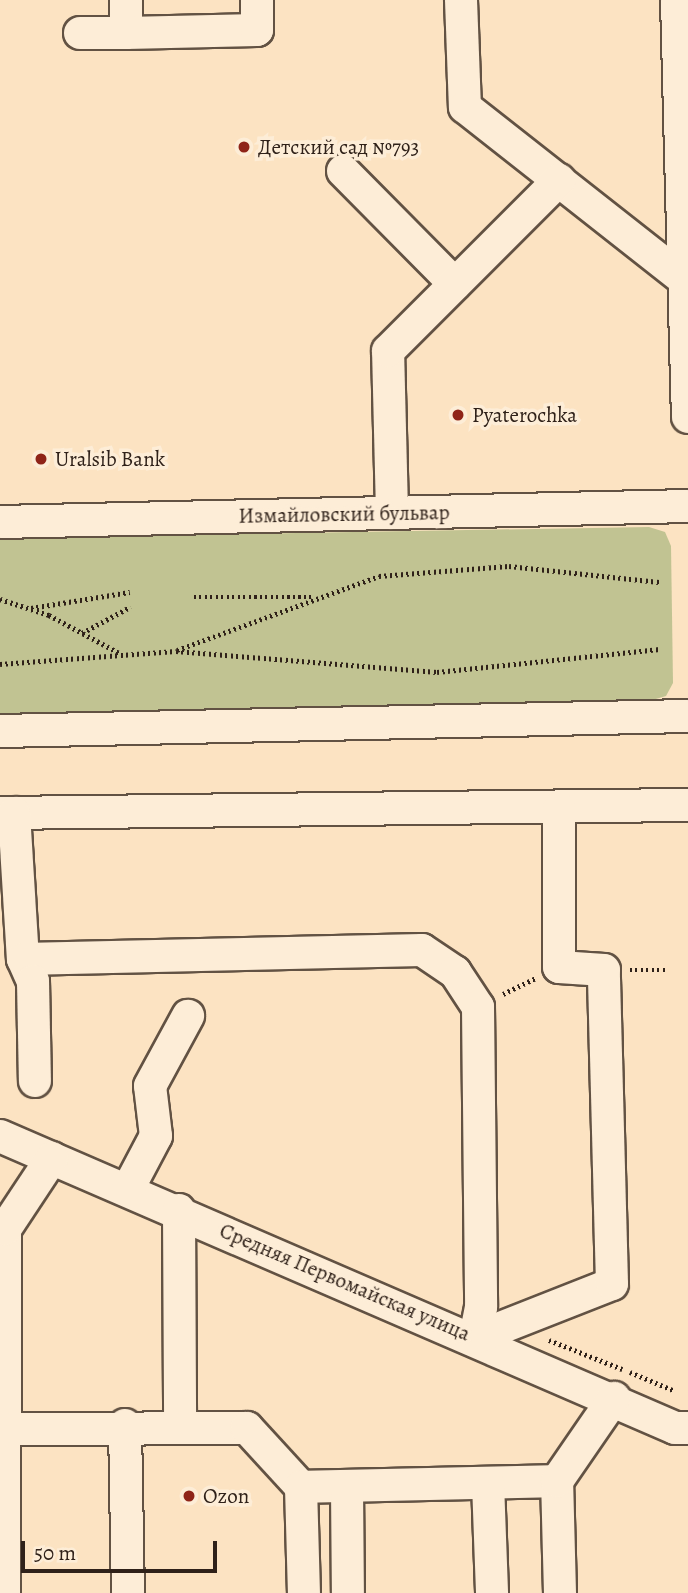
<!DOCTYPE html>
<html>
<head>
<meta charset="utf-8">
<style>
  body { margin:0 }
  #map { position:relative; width:688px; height:1593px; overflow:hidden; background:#fce3c2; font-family:Alegreya,serif }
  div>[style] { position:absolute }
  .green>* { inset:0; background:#c1c392 }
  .path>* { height:4.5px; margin-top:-2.25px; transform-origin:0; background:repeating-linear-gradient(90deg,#2f2119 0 2px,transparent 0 5.5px) }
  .roads { filter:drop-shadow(2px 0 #625243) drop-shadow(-2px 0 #625243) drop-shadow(0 2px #625243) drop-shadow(0 -2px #625243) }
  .minor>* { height:32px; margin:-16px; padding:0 16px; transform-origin:16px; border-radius:16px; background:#fdedd7 }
  .dots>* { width:19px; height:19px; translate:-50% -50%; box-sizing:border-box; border:4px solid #fdedd7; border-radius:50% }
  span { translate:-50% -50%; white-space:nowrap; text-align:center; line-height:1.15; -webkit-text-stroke:7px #fdedd7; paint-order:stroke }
  .poi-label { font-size:21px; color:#2f2119 }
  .left { translate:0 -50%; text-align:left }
  .street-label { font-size:21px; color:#2f2119 }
  .scale { position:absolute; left:21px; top:1541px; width:196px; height:32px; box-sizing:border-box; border:4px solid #2f2119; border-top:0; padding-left:9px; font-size:21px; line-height:24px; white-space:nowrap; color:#2f2119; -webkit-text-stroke:5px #fdedd7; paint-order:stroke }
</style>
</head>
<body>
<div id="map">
  <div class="green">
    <div style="clip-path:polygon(649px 527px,665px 532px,671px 546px,673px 683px,666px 696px,649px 701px,0 715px,0 538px)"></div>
  </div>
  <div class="path">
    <div style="left:194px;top:597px;width:117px"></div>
    <div style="left:0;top:599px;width:52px;rotate:18.1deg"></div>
    <div style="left:49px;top:615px;width:82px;rotate:28.4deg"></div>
    <div style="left:31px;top:608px;width:100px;rotate:-9.2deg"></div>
    <div style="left:82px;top:633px;width:55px;rotate:-28.4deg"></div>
    <div style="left:177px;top:650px;width:215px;rotate:-20.1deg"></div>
    <div style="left:379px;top:576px;width:130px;rotate:-4.4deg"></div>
    <div style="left:509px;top:566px;width:151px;rotate:6.1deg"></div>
    <div style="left:0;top:664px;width:176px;rotate:-4.2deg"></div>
    <div style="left:176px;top:651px;width:262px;rotate:4.6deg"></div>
    <div style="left:437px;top:672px;width:224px;rotate:-5.9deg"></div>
    <div style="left:630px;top:970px;width:37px"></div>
    <div style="left:503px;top:994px;width:37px;rotate:-26deg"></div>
    <div style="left:549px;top:1340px;width:79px;rotate:21.7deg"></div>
    <div style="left:630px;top:1372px;width:49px;rotate:22.9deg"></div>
  </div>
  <div class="roads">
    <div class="minor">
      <div style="left:126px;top:0;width:33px;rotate:90deg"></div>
      <div style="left:126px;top:33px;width:131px;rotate:-1.3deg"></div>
      <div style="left:257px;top:30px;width:30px;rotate:-90deg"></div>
      <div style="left:461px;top:0;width:107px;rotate:87.9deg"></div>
      <div style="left:465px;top:107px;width:280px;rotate:38.2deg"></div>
      <div style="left:677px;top:0;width:417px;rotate:88.5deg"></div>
      <div style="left:80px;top:33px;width:46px"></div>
      <div style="left:343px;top:171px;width:159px;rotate:45.3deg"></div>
      <div style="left:392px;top:512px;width:161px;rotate:-91.4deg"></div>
      <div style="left:388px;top:351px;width:242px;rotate:-45deg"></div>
      <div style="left:0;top:522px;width:688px;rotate:-1.33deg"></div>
      <div style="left:0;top:731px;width:688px;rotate:-1.25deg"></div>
      <div style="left:0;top:813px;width:688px;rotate:-0.67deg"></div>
      <div style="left:14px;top:813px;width:146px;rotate:86.5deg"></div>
      <div style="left:23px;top:959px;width:399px;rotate:-1.3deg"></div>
      <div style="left:422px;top:950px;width:40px;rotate:34deg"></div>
      <div style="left:455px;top:972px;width:42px;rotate:56.7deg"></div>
      <div style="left:478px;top:1007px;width:300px;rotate:89.4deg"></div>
      <div style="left:481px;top:1307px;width:32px;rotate:101deg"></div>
      <div style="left:23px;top:959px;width:24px;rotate:66deg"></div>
      <div style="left:33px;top:981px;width:100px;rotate:88.9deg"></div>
      <div style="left:0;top:1136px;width:735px;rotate:23.39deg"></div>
      <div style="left:675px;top:1428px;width:13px"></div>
      <div style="left:128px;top:1189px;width:60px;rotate:-62.2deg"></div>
      <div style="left:156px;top:1136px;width:50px;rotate:-96.8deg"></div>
      <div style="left:150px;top:1086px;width:80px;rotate:-61.5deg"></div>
      <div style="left:179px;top:1210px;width:216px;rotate:89.7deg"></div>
      <div style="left:475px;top:1338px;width:147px;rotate:-21.5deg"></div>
      <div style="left:612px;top:1284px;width:314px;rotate:-91.5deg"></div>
      <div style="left:604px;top:970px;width:45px;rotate:-176.2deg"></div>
      <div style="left:559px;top:967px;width:159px;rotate:-90deg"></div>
      <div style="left:125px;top:1425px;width:168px;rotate:89deg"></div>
      <div style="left:3px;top:1429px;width:244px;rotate:-0.2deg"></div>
      <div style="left:247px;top:1428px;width:80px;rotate:47.5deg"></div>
      <div style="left:301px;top:1487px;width:256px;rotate:-1.3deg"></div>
      <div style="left:488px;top:1483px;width:110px;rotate:87.9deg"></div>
      <div style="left:301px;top:1487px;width:106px;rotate:88.4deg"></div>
      <div style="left:347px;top:1488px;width:105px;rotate:89.5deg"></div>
      <div style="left:4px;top:1593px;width:364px;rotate:-89.8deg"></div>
      <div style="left:5px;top:1229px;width:85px;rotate:-56.5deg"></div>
      <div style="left:560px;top:1593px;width:112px;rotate:-91.5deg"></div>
      <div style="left:557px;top:1481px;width:101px;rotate:-55.5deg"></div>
    </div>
  </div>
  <div class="dots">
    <div style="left:244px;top:147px;background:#8f2418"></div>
    <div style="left:458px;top:415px;background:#8f2418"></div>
    <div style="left:41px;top:459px;background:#8f2418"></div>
    <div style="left:189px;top:1496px;background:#8f2418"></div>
  </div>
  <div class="poi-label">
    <span class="left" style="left:258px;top:147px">Детский сад №793</span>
    <span class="left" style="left:472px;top:415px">Pyaterochka</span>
    <span class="left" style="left:55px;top:459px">Uralsib Bank</span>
    <span class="left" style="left:203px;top:1496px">Ozon</span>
  </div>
  <div class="street-label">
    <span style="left:344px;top:514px;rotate:-1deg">Измайловский бульвар</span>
    <span style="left:345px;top:1282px;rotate:23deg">Средняя Первомайская улица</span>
  </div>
  <div class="scale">50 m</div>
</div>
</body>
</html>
